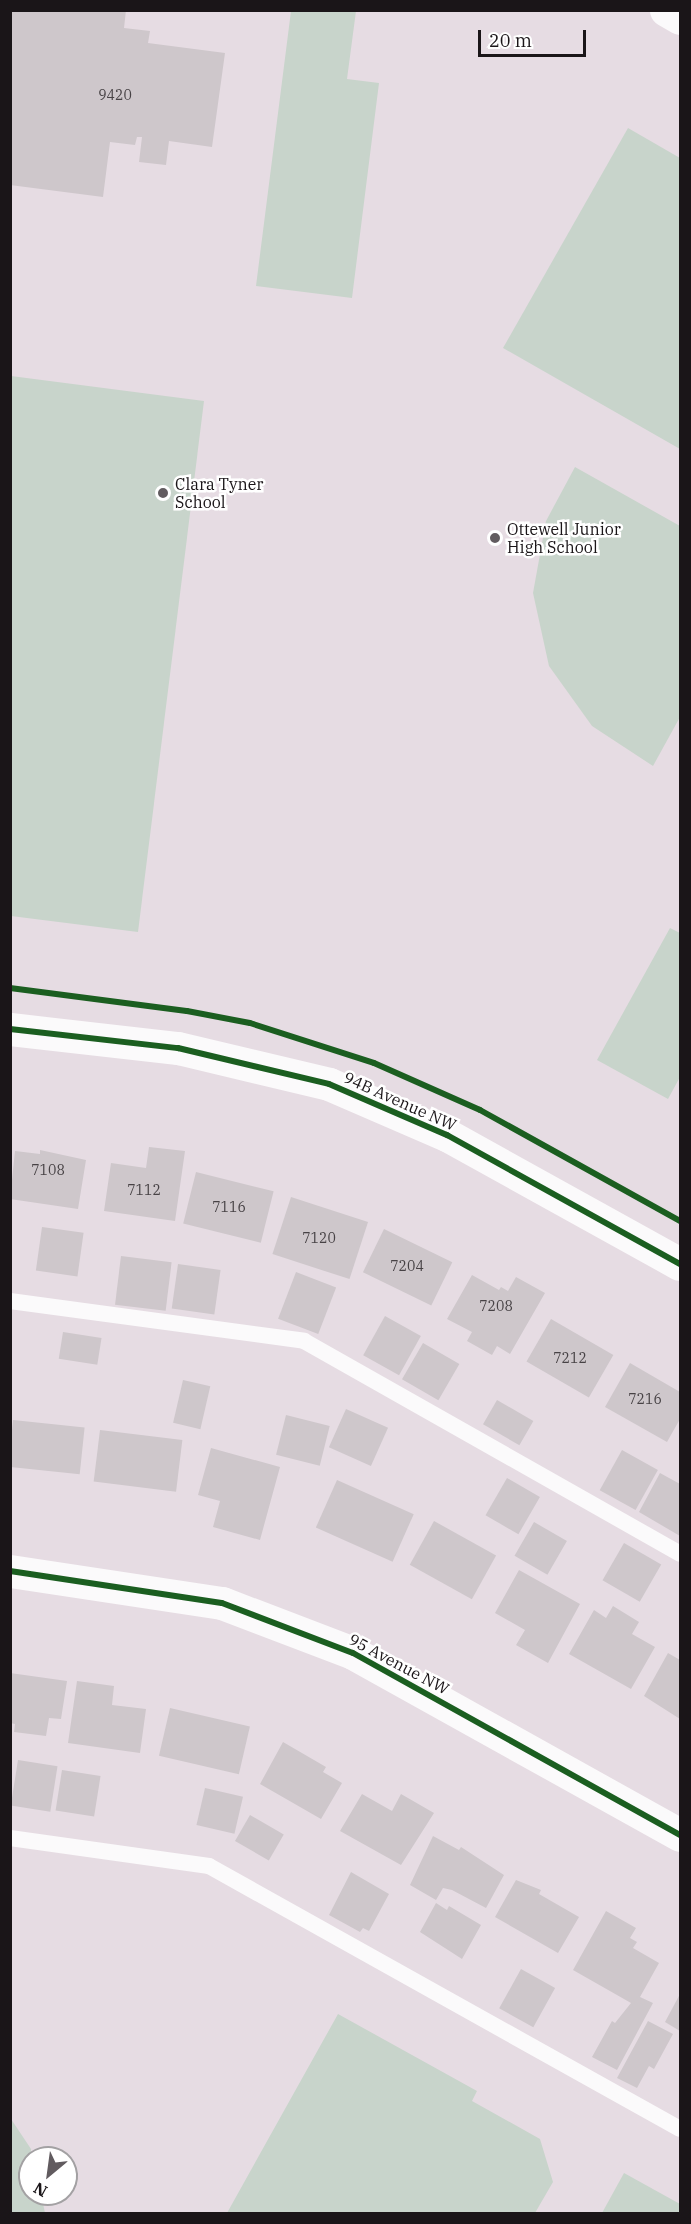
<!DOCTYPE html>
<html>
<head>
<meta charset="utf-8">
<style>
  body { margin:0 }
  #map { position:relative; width:691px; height:2224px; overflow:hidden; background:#e6dce3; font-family:"IBM Plex Serif",serif }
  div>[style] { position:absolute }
  .green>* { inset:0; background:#c8d4cb }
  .building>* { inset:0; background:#cec7cb; transform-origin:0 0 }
  .service>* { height:16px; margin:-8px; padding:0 8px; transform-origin:8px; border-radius:8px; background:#fbfafb }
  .minor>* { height:33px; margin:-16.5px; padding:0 16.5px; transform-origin:16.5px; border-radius:16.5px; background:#fbfafb }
  .tertiary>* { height:33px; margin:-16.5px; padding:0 16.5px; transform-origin:16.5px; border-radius:16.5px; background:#fbfafb }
  .cycleway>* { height:6px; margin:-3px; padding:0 3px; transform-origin:3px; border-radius:3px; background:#1b5e20 }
  .dots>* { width:16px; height:16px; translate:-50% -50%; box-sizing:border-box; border:3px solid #fff; border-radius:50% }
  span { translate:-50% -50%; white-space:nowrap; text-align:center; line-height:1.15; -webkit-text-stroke:5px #fff; paint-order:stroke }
  .number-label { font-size:14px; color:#474245 }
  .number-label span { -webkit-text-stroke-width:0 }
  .poi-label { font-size:16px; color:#1a1518 }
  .left { translate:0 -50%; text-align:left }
  .street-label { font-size:16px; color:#1a1518 }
  .frame { position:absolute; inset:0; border:12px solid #1a1518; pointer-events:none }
  .north { position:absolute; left:18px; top:2146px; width:60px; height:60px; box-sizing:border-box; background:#fff; border:2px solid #a3a1a3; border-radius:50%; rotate:209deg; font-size:16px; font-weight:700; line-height:24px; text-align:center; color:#1a1518 }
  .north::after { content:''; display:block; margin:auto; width:21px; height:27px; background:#615b5f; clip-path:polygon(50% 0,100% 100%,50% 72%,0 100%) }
  .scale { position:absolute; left:478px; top:30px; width:108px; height:27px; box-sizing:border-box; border:3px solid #1a1518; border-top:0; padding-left:8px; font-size:18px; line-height:21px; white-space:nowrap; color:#1a1518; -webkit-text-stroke:4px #fff; paint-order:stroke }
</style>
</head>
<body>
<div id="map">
  <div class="green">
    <div style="clip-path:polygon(291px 11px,356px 11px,347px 79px,379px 83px,352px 298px,256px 286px)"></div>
    <div style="clip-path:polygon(628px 128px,680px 158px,680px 449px,503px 348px)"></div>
    <div style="clip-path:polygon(11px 376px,204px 401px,138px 932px,11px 916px)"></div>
    <div style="clip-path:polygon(575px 467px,680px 526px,680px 717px,653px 766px,592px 726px,549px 666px,533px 593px,546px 521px)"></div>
    <div style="clip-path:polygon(670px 928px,680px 933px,680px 1077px,668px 1099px,597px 1060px)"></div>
    <div style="clip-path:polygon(338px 2014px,477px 2091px,472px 2101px,540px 2139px,553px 2182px,535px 2213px,227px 2213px)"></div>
    <div style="clip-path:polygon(11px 2119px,31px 2149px,30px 2194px,41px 2194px,45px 2213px,11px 2213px)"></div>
    <div style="clip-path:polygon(624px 2173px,680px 2204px,680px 2213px,602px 2213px)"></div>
  </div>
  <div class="building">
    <div style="clip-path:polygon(10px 10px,126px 10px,124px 28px,150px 31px,148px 43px,225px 53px,212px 147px,169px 141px,166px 165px,139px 162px,142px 137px,137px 137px,135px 145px,110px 142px,103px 197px,10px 185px)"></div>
    <div style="clip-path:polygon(149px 1147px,185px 1151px,175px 1221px,104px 1211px,111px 1163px,146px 1168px)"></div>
    <div style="clip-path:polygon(40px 1150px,86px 1160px,78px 1209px,10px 1199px,15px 1151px,40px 1154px)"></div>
    <div style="left:196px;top:1172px;width:80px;height:53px;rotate:14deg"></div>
    <div style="left:291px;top:1197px;width:81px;height:60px;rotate:18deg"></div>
    <div style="left:42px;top:1227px;width:42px;height:44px;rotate:8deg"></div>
    <div style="left:384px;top:1229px;width:76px;height:48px;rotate:26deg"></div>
    <div style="left:121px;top:1256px;width:51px;height:49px;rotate:7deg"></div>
    <div style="left:178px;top:1264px;width:43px;height:45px;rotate:8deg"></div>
    <div style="left:296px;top:1272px;width:43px;height:50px;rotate:21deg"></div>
    <div style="clip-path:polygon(472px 1275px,499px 1290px,501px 1287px,508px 1291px,516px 1277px,545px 1293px,510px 1354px,497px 1346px,492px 1355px,467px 1341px,472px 1332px,447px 1319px)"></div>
    <div style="left:385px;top:1316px;width:41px;height:45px;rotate:29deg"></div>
    <div style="left:551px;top:1319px;width:72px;height:49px;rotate:30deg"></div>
    <div style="left:63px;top:1332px;width:39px;height:27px;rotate:9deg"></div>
    <div style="left:423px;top:1343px;width:42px;height:42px;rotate:30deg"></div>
    <div style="clip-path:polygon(630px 1363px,680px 1392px,680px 1419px,667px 1442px,605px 1407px)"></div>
    <div style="left:183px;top:1380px;width:28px;height:44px;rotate:13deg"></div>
    <div style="left:497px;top:1400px;width:42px;height:28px;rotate:30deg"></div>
    <div style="left:346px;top:1409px;width:46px;height:42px;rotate:24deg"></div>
    <div style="left:286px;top:1415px;width:45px;height:41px;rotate:14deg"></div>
    <div style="left:13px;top:1420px;width:72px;height:47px;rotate:6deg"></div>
    <div style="left:100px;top:1430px;width:83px;height:52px;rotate:7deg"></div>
    <div style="clip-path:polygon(211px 1448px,280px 1467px,260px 1540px,213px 1527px,220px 1501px,198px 1495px)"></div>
    <div style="left:622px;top:1450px;width:41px;height:46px;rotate:29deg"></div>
    <div style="clip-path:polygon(660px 1473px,680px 1484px,680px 1536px,639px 1512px)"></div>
    <div style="left:507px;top:1478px;width:38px;height:43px;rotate:30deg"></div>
    <div style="left:337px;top:1480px;width:84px;height:52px;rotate:24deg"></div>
    <div style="left:434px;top:1521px;width:71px;height:50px;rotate:29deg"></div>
    <div style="left:534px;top:1522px;width:38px;height:39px;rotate:30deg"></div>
    <div style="left:624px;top:1543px;width:43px;height:43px;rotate:30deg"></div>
    <div style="clip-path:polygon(519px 1570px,580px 1604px,548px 1663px,516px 1645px,525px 1630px,495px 1613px)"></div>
    <div style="clip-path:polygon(613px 1606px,639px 1622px,632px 1634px,655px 1647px,631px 1689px,569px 1654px,594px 1610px,606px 1618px)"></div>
    <div style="clip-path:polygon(668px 1653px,680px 1660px,680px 1719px,644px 1696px)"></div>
    <div style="clip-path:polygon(10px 1673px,67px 1681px,61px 1719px,49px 1718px,46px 1736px,14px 1732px,15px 1724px,10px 1723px)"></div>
    <div style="clip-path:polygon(77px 1681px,114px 1686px,112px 1705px,146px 1709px,140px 1753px,68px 1743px)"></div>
    <div style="left:170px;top:1708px;width:82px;height:49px;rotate:13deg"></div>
    <div style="clip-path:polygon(283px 1742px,326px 1767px,323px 1772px,342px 1783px,321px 1819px,260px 1784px)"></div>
    <div style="left:18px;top:1760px;width:40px;height:46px;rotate:9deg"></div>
    <div style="left:62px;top:1770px;width:39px;height:41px;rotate:9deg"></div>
    <div style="left:205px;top:1788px;width:39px;height:38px;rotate:13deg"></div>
    <div style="clip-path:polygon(362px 1794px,392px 1811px,401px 1794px,434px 1813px,401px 1865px,340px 1831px)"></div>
    <div style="left:250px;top:1815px;width:39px;height:30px;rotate:30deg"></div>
    <div style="clip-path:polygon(433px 1836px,459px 1850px,461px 1847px,504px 1875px,486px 1908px,452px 1890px,443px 1888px,436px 1900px,410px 1885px)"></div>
    <div style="clip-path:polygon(351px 1872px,389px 1894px,369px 1931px,363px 1928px,360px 1932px,329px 1915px)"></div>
    <div style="clip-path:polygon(516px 1880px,541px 1890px,539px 1894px,579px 1917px,558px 1953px,495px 1917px)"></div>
    <div style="clip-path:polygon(436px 1903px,447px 1910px,449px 1906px,481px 1925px,462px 1959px,420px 1932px)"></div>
    <div style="clip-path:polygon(606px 1911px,636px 1928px,630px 1938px,637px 1942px,633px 1948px,659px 1963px,640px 1997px,653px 2003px,617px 2070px,592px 2057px,612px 2021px,615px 2023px,631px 2003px,573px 1970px)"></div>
    <div style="left:521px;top:1969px;width:39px;height:45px;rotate:29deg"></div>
    <div style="clip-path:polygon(680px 1994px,680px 2031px,665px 2022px)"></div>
    <div style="clip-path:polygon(648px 2021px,673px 2034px,654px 2069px,649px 2066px,637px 2088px,617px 2078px)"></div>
  </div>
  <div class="service">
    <div style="left:10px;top:1301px;width:297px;rotate:7.7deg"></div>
    <div style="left:304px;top:1341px;width:432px;rotate:29.5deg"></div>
    <div style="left:10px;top:1838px;width:201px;rotate:8deg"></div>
    <div style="left:209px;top:1866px;width:539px;rotate:29.18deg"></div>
  </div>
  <div class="minor">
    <div style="left:666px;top:10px;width:16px;rotate:30deg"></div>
    <div style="left:10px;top:1571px;width:214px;rotate:8.6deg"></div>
    <div style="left:222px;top:1603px;width:140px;rotate:20.9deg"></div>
    <div style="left:353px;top:1653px;width:374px;rotate:29.1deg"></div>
  </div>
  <div class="tertiary">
    <div style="left:10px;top:1029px;width:169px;rotate:6.5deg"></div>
    <div style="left:178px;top:1048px;width:155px;rotate:13.4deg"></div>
    <div style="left:329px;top:1084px;width:129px;rotate:23.4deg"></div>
    <div style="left:447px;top:1135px;width:266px;rotate:29deg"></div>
  </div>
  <div class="cycleway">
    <div style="left:10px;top:988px;width:178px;rotate:7.4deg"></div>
    <div style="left:187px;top:1011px;width:64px;rotate:10.8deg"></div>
    <div style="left:250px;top:1023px;width:130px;rotate:17.9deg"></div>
    <div style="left:374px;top:1063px;width:116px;rotate:23.9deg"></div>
    <div style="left:480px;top:1110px;width:229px;rotate:29deg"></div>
    <div style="left:10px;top:1029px;width:169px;rotate:6.5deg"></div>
    <div style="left:178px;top:1048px;width:155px;rotate:13.4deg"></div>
    <div style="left:329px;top:1084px;width:129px;rotate:23.4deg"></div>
    <div style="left:447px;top:1135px;width:266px;rotate:29deg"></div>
    <div style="left:10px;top:1571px;width:214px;rotate:8.6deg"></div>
    <div style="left:222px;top:1603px;width:140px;rotate:20.9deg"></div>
    <div style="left:353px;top:1653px;width:374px;rotate:29.1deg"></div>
  </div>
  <div class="dots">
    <div style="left:163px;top:493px;background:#615b5f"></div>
    <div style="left:495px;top:538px;background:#615b5f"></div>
  </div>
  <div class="number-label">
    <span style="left:115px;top:95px">9420</span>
    <span style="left:48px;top:1170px">7108</span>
    <span style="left:144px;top:1190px">7112</span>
    <span style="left:229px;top:1207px">7116</span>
    <span style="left:319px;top:1238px">7120</span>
    <span style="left:407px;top:1266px">7204</span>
    <span style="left:496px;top:1306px">7208</span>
    <span style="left:570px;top:1358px">7212</span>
    <span style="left:645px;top:1399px">7216</span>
  </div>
  <div class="poi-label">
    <span class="left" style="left:175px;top:493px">Clara Tyner<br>School</span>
    <span class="left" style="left:507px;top:538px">Ottewell Junior<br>High School</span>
  </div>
  <div class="street-label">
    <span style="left:400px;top:1101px;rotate:24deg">94B Avenue NW</span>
    <span style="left:399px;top:1664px;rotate:28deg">95 Avenue NW</span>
  </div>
  <div class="frame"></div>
  <div class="north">N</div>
  <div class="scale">20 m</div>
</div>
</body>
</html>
